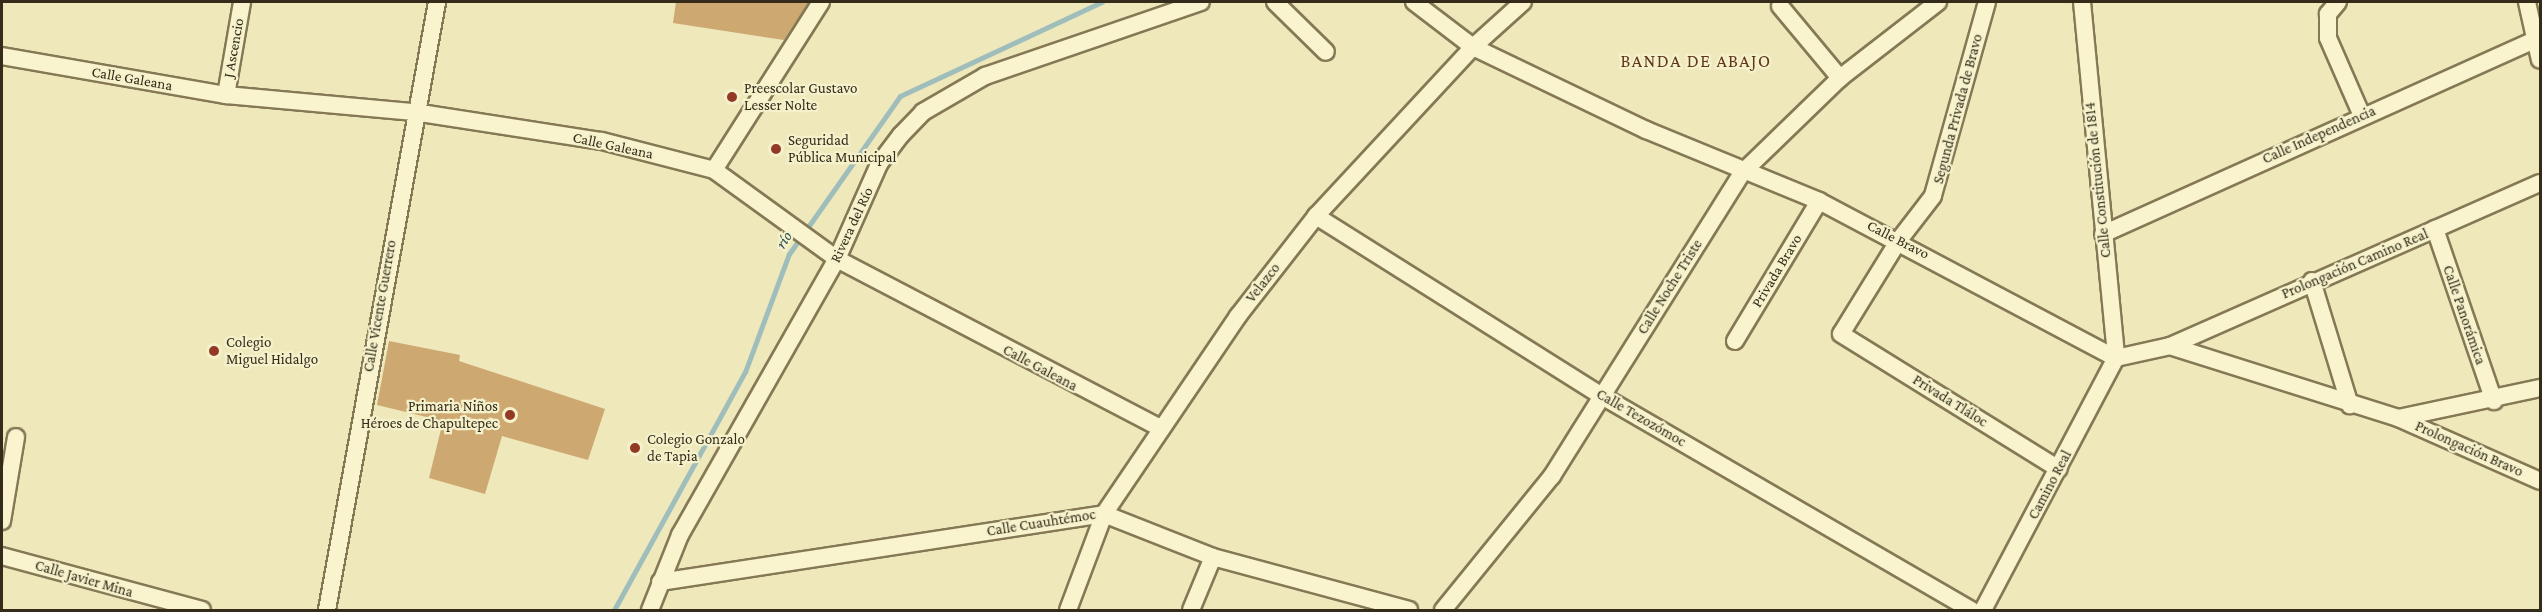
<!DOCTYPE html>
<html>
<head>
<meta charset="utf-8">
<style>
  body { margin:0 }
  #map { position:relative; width:2542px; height:612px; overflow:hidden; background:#eee8bb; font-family:"Crimson Pro",serif }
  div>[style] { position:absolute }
  .stream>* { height:5px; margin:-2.5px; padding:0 2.5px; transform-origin:2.5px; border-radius:2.5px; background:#9fbebb }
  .building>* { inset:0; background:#cda870 }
  .roads { filter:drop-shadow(2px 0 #857855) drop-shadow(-2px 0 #857855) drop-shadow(0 2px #857855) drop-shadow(0 -2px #857855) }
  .minor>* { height:16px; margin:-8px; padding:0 8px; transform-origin:8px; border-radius:8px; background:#f9f4ce }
  .dots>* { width:16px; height:16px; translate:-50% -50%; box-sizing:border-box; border:3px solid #f5f1cb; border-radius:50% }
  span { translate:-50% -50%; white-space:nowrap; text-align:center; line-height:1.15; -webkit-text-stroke:4.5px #f5f1cb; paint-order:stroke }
  .street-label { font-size:15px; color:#342b1a }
  .poi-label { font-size:15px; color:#342b1a }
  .left { translate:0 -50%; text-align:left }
  .right { translate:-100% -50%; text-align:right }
  .water-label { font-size:16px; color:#294e54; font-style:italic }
  .quarter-label { font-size:18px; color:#613619; letter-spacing:1.5px }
  .frame { position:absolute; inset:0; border:3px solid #342b1a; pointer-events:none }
</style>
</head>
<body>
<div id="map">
  <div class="stream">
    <div style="left:614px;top:610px;width:272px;rotate:-61.2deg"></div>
    <div style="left:745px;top:372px;width:126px;rotate:-69.6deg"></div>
    <div style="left:789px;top:254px;width:193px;rotate:-54.9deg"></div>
    <div style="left:900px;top:96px;width:223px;rotate:-25deg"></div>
  </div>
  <div class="building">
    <div style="clip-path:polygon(676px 2px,809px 2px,784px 40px,673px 23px)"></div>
    <div style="clip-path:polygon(389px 341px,460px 355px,459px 361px,605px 409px,588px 460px,502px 436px,485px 494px,429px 478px,443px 421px,377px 405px)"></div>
  </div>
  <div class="roads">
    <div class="minor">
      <div style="left:1275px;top:2px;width:71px;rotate:44.4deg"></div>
      <div style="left:1414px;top:2px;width:74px;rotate:37.3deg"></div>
      <div style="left:1473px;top:47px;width:192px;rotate:25.6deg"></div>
      <div style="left:1646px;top:130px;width:187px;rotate:22.3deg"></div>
      <div style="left:1819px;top:201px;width:336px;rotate:27.9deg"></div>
      <div style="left:2116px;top:358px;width:55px;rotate:-12.5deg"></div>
      <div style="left:2170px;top:346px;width:239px;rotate:17.5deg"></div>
      <div style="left:2398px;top:418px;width:155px;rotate:23.9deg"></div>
      <div style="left:1987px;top:2px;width:201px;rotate:105.6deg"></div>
      <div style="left:1933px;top:196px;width:56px;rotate:127.7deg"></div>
      <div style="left:1899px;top:240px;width:110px;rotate:121.7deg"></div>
      <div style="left:1841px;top:334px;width:256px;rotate:31.8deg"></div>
      <div style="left:2082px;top:2px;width:358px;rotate:84.5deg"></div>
      <div style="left:2338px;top:2px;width:16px;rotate:130deg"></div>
      <div style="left:2328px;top:14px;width:24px;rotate:90deg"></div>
      <div style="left:2328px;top:38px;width:85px;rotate:66.4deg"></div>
      <div style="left:2527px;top:2px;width:59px;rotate:77.4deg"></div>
      <div style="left:1780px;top:6px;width:94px;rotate:50.2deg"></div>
      <div style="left:2px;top:56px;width:227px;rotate:9.9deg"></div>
      <div style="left:226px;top:95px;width:189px;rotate:5.2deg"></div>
      <div style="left:414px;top:112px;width:190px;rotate:8.8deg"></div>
      <div style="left:602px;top:141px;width:116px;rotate:14.5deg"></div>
      <div style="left:714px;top:170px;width:152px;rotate:35.9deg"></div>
      <div style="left:837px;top:259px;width:362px;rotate:27.6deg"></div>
      <div style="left:226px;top:95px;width:94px;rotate:-80.2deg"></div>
      <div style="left:714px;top:170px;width:199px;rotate:-57.5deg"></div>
      <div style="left:1316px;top:216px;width:338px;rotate:32.2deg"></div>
      <div style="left:1602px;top:396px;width:427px;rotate:30.1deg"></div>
      <div style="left:2435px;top:229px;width:182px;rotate:71.1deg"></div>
      <div style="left:2103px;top:234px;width:475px;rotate:-24.2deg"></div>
      <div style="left:2312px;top:281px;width:130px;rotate:73deg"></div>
      <div style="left:1735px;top:341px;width:163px;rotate:-59deg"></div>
      <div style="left:2170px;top:346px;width:404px;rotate:-23.8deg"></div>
      <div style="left:2399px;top:418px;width:144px;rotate:-12deg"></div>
      <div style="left:2px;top:521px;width:85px;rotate:-80.5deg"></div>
      <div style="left:2px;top:556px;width:207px;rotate:15.1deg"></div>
      <div style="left:660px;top:582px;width:449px;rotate:-8.7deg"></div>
      <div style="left:1104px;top:514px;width:117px;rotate:21.5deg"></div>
      <div style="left:1213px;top:557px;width:203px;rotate:15.1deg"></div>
      <div style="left:327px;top:610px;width:618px;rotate:-79.74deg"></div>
      <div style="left:650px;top:610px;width:81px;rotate:-68.2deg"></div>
      <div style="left:680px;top:535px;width:318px;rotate:-60.4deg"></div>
      <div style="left:837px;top:259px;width:104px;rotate:-66.1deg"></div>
      <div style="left:879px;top:164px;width:36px;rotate:-53deg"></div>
      <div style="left:901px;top:135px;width:32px;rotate:-46deg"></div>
      <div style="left:923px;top:112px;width:72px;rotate:-30.1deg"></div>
      <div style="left:985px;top:76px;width:228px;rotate:-18.9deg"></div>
      <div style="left:1068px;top:610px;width:103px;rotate:-69.4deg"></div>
      <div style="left:1104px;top:514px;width:239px;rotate:-55.9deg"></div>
      <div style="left:1238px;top:316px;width:127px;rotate:-52deg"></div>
      <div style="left:1316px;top:216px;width:231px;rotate:-47.1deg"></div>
      <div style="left:1473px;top:47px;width:67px;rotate:-42deg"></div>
      <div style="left:1191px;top:610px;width:57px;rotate:-67.5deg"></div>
      <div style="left:1443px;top:610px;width:173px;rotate:-50.9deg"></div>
      <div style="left:1552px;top:476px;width:359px;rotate:-57.9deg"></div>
      <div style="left:1743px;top:172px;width:135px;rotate:-44.1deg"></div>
      <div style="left:1840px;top:78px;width:124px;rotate:-37.8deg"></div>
      <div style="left:1983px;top:610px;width:285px;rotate:-62.2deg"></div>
    </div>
  </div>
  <div class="dots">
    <div style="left:732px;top:97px;background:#943925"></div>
    <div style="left:776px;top:149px;background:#943925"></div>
    <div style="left:214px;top:351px;background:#943925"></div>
    <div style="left:510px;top:415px;background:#943925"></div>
    <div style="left:635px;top:448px;background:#943925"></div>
  </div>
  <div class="street-label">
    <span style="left:234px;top:48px;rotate:-80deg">J Ascencio</span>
    <span style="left:132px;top:79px;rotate:10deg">Calle Galeana</span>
    <span style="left:1958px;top:109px;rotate:-75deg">Segunda Privada de Bravo</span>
    <span style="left:2319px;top:135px;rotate:-24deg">Calle Independencia</span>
    <span style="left:613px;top:146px;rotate:12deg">Calle Galeana</span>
    <span style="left:2098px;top:180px;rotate:-96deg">Calle Constitución de 1814</span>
    <span style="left:852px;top:225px;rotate:-65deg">Rivera del Río</span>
    <span style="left:1898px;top:240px;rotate:27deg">Calle Bravo</span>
    <span style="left:2355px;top:264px;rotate:-23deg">Prolongación Camino Real</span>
    <span style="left:1777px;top:271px;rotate:-59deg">Privada Bravo</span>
    <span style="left:1263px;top:283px;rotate:-52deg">Velazco</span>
    <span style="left:1670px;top:287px;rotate:-58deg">Calle Noche Triste</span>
    <span style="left:380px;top:306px;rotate:-80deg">Calle Vicente Guerrero</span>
    <span style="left:2464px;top:315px;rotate:71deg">Calle Panorámica</span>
    <span style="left:1040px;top:368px;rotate:28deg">Calle Galeana</span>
    <span style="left:1950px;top:401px;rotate:32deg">Privada Tláloc</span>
    <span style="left:1641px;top:418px;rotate:30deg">Calle Tezozómoc</span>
    <span style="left:2469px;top:449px;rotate:24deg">Prolongación Bravo</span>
    <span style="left:2050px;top:485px;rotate:-62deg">Camino Real</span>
    <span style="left:1041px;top:523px;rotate:-9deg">Calle Cuauhtémoc</span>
    <span style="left:84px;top:579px;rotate:16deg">Calle Javier Mina</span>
  </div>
  <div class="poi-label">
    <span class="left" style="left:744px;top:97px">Preescolar Gustavo<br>Lesser Nolte</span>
    <span class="left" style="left:788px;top:149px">Seguridad<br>Pública Municipal</span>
    <span class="left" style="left:226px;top:351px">Colegio<br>Miguel Hidalgo</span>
    <span class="right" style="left:498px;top:415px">Primaria Niños<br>Héroes de Chapultepec</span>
    <span class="left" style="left:647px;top:448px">Colegio Gonzalo<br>de Tapia</span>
  </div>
  <div class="water-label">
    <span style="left:784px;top:240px;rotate:-58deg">río</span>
  </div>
  <div class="quarter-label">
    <span style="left:1696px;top:61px">BANDA DE ABAJO</span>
  </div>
  <div class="frame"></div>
</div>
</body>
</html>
